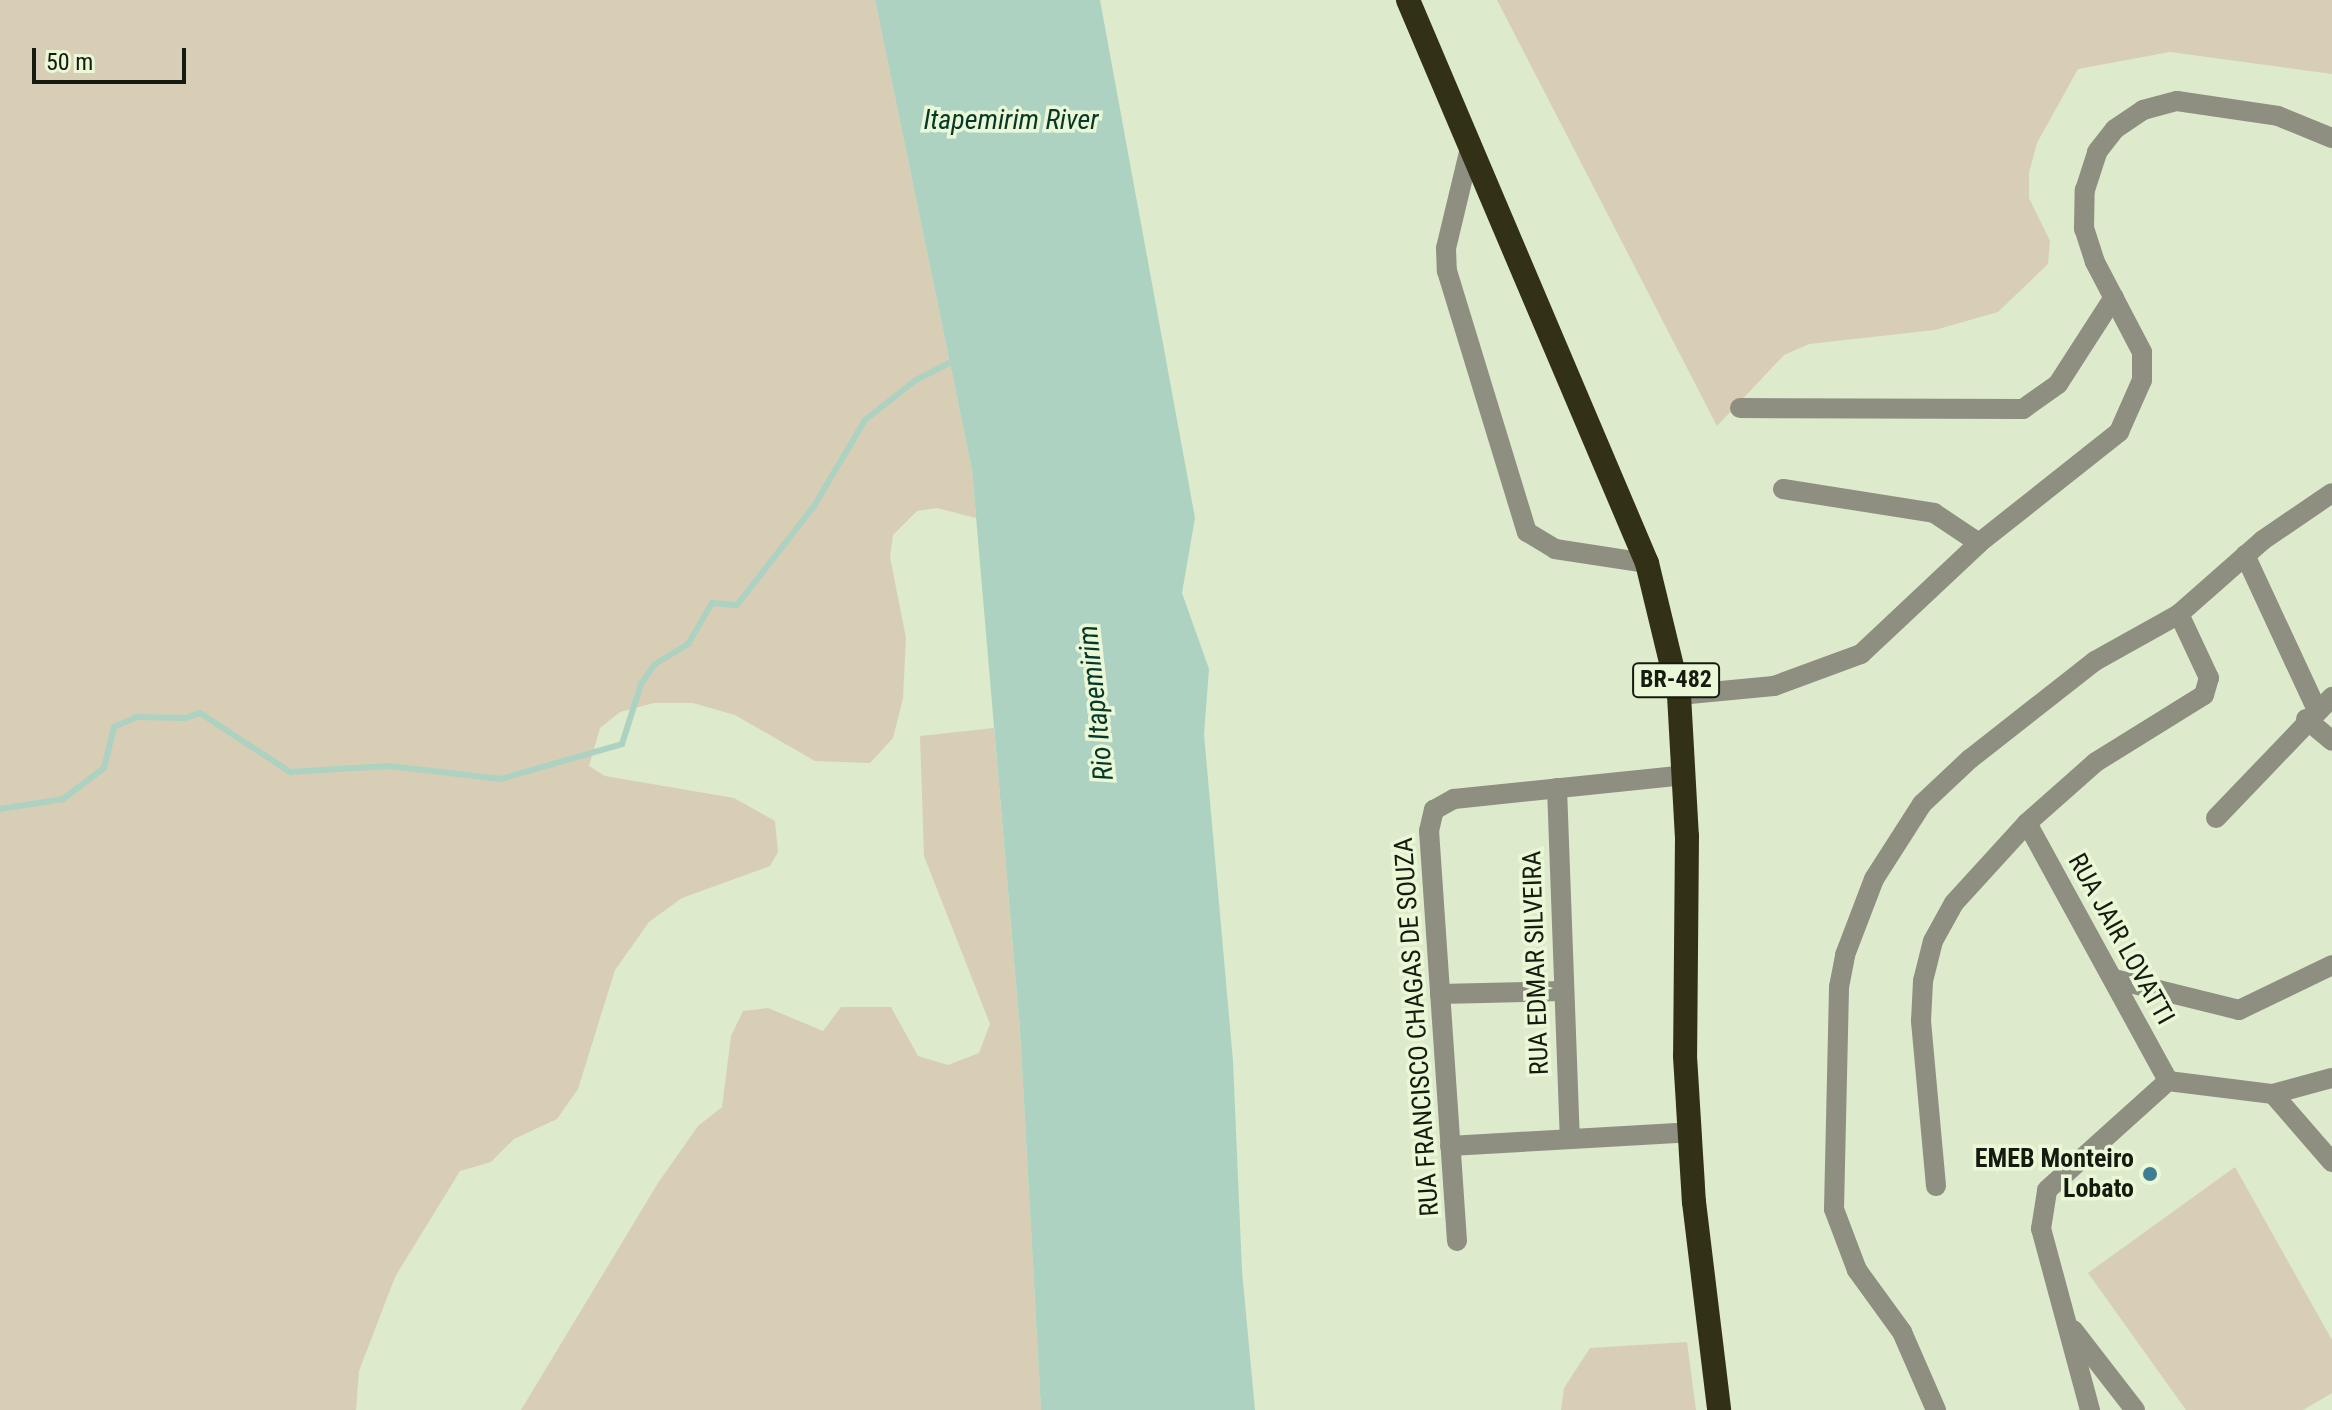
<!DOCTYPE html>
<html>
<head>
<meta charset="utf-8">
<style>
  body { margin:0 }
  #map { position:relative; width:2332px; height:1410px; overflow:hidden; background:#ddeacb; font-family:"Roboto Condensed",sans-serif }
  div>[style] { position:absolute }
  .green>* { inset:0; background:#d8ceb6 }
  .water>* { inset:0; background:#aed2c1 }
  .stream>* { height:6px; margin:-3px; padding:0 3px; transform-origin:3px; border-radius:3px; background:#aed2c1 }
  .minor>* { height:20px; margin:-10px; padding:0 10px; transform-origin:10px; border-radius:10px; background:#8e8e81 }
  .highway>* { height:24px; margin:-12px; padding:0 12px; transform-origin:12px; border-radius:12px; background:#323115 }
  .dots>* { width:22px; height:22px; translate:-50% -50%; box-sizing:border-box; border:4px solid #eaf8d8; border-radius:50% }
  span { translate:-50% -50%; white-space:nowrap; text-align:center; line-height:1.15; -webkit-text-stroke:7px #eaf8d8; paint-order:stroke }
  .shield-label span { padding:2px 6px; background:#eaf8d8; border:2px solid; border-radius:6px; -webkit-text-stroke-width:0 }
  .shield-label { font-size:24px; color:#161b0f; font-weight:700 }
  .street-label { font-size:26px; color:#161b0f }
  .poi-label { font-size:26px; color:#161b0f; font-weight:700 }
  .right { translate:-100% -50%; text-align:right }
  .water-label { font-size:28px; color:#063827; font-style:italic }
  .scale { position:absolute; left:32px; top:48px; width:154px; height:36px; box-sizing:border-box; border:4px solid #161b0f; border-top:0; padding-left:10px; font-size:24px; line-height:28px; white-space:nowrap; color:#161b0f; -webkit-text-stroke:6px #eaf8d8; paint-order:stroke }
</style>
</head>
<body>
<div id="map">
  <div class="green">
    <div style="clip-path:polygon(0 0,875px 0,972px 470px,976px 518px,937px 508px,917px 511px,893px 535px,890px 557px,906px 638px,903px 698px,893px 738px,870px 763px,815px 761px,735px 715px,693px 703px,654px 703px,620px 712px,600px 728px,589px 766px,605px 776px,734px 798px,775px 821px,778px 852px,770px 866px,682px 898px,649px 922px,615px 970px,578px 1089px,557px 1119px,514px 1139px,491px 1162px,460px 1171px,395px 1277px,359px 1371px,356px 1410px,0 1410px)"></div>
    <div style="clip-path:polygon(1497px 0,2332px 0,2332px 74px,2170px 52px,2078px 69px,2037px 143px,2029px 173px,2029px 198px,2050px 241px,2048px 264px,1998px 312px,1935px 330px,1809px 344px,1784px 355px,1717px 426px)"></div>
    <div style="clip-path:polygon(994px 728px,1020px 1030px,1041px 1410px,521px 1410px,658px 1183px,698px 1126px,722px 1107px,731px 1036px,743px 1011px,768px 1008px,823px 1031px,841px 1007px,891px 1007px,918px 1056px,948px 1065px,979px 1053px,990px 1024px,924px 856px,920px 736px)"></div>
    <div style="clip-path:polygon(2235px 1167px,2332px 1340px,2332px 1393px,2303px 1410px,2186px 1410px,2088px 1273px)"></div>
    <div style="clip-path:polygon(1687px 1342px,1696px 1410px,1561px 1410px,1564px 1388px,1590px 1348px)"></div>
  </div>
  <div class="water">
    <div style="clip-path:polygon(875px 0,1100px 0,1195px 518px,1182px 593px,1209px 669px,1204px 734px,1233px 1061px,1242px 1271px,1255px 1410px,1041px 1410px,1020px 1030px,972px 470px)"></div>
  </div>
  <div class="stream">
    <div style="left:0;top:809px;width:64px;rotate:-9deg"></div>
    <div style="left:63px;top:799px;width:51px;rotate:-37.1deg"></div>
    <div style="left:104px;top:768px;width:42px;rotate:-76.3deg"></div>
    <div style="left:114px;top:727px;width:24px;rotate:-24deg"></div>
    <div style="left:136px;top:717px;width:49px;rotate:1.2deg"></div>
    <div style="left:185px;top:718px;width:16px;rotate:-18deg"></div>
    <div style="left:200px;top:713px;width:108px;rotate:33.2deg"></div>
    <div style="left:290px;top:772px;width:99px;rotate:-3.5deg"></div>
    <div style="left:389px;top:766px;width:113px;rotate:6.6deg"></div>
    <div style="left:501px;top:779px;width:126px;rotate:-16.1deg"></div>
    <div style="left:622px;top:744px;width:63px;rotate:-72.4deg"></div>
    <div style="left:641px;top:684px;width:24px;rotate:-55deg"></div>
    <div style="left:655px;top:664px;width:39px;rotate:-31deg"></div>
    <div style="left:688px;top:644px;width:48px;rotate:-59.7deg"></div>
    <div style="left:712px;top:603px;width:25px;rotate:5deg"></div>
    <div style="left:737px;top:605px;width:125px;rotate:-52.1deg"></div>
    <div style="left:814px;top:506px;width:100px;rotate:-59.3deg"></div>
    <div style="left:865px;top:420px;width:65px;rotate:-38.1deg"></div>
    <div style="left:916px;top:380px;width:44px;rotate:-27.1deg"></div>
  </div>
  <div class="minor">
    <div style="left:1471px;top:144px;width:107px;rotate:103.5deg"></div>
    <div style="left:1446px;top:248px;width:23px;rotate:88deg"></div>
    <div style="left:1447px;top:271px;width:273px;rotate:73deg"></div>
    <div style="left:1527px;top:532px;width:33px;rotate:31deg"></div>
    <div style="left:1555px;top:549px;width:93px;rotate:8.7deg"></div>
    <div style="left:1740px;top:408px;width:283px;rotate:0.2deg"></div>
    <div style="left:2023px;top:409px;width:43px;rotate:-35.5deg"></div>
    <div style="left:2058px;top:384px;width:103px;rotate:-57.2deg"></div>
    <div style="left:1783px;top:489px;width:153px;rotate:9deg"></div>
    <div style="left:1934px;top:513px;width:54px;rotate:33.7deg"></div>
    <div style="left:2245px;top:555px;width:169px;rotate:65.1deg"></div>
    <div style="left:1679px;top:695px;width:95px;rotate:-5.4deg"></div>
    <div style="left:1774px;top:686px;width:93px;rotate:-20.2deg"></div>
    <div style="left:1861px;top:654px;width:162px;rotate:-43.2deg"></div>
    <div style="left:1979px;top:543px;width:179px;rotate:-38.4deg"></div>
    <div style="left:2119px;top:432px;width:57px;rotate:-66.1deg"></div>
    <div style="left:2142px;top:380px;width:28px;rotate:-90deg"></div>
    <div style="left:2142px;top:352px;width:102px;rotate:-117.6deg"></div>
    <div style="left:2095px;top:262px;width:35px;rotate:-108deg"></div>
    <div style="left:2084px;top:229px;width:39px;rotate:-89deg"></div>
    <div style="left:2085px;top:190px;width:40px;rotate:-72deg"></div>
    <div style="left:2097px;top:152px;width:29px;rotate:-52deg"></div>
    <div style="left:2115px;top:129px;width:34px;rotate:-34deg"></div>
    <div style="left:2143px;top:110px;width:35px;rotate:-15deg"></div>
    <div style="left:2177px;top:101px;width:102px;rotate:8.4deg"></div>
    <div style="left:2278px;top:116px;width:58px;rotate:22.2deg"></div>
    <div style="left:2306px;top:719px;width:34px;rotate:40deg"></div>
    <div style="left:1557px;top:788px;width:349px;rotate:87.9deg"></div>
    <div style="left:2216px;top:818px;width:168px;rotate:-46.2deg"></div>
    <div style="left:2027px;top:823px;width:294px;rotate:61.3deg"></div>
    <div style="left:2114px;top:979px;width:129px;rotate:13.9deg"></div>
    <div style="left:2239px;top:1010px;width:103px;rotate:-25.8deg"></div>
    <div style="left:1440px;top:994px;width:121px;rotate:-1.4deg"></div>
    <div style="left:2273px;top:1094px;width:90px;rotate:49.1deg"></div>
    <div style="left:1450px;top:1146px;width:240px;rotate:-3.3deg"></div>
    <div style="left:1936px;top:1186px;width:166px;rotate:-95.2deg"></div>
    <div style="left:1921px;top:1021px;width:40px;rotate:-87.1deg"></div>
    <div style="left:1923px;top:981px;width:41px;rotate:-76deg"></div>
    <div style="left:1933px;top:941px;width:43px;rotate:-61.1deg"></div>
    <div style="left:1954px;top:903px;width:108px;rotate:-47.6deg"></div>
    <div style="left:2027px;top:823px;width:92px;rotate:-41.5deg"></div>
    <div style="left:2096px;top:762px;width:127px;rotate:-31.8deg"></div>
    <div style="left:2204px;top:695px;width:18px;rotate:-74deg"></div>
    <div style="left:2209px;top:678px;width:71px;rotate:-115.1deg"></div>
    <div style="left:1457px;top:1241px;width:411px;rotate:-93.9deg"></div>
    <div style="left:1429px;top:831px;width:22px;rotate:-77deg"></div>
    <div style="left:1434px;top:810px;width:23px;rotate:-29deg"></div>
    <div style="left:1454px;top:799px;width:232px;rotate:-5.9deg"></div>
    <div style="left:2073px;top:1330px;width:101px;rotate:52.2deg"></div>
    <div style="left:1936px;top:1410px;width:85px;rotate:-113.6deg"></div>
    <div style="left:1902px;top:1332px;width:77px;rotate:-126deg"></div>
    <div style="left:1857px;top:1270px;width:65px;rotate:-110.7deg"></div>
    <div style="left:1834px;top:1209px;width:222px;rotate:-88.7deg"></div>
    <div style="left:1839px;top:987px;width:33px;rotate:-79deg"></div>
    <div style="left:1845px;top:955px;width:81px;rotate:-69.1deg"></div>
    <div style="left:1874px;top:879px;width:89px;rotate:-57.4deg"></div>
    <div style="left:1922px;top:804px;width:66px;rotate:-43.2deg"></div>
    <div style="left:1970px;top:759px;width:159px;rotate:-38.1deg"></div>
    <div style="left:2095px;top:661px;width:96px;rotate:-29.2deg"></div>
    <div style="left:2179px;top:614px;width:112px;rotate:-41.4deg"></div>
    <div style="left:2263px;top:540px;width:83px;rotate:-34.3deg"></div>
    <div style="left:2090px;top:1410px;width:188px;rotate:-105.1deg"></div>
    <div style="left:2041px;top:1229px;width:39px;rotate:-81deg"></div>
    <div style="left:2047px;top:1190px;width:163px;rotate:-42deg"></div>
    <div style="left:2168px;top:1081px;width:106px;rotate:7.1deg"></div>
    <div style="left:2273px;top:1094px;width:61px;rotate:-15.2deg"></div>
  </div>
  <div class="highway">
    <div style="left:1408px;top:0;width:612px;rotate:67deg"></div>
    <div style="left:1647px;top:563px;width:136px;rotate:76.4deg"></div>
    <div style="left:1679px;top:695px;width:141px;rotate:86.8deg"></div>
    <div style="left:1687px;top:836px;width:220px;rotate:90.5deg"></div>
    <div style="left:1685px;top:1056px;width:146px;rotate:86.5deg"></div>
    <div style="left:1694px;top:1202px;width:209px;rotate:83.1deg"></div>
  </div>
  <div class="dots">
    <div style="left:2150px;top:1174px;background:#3e7e92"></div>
  </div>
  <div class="shield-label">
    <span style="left:1676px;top:680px">BR-482</span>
  </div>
  <div class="street-label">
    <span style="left:2121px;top:939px;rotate:61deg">RUA JAIR LOVATTI</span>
    <span style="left:1536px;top:963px;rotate:-92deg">RUA EDMAR SILVEIRA</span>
    <span style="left:1417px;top:1027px;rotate:-94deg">RUA FRANCISCO CHAGAS DE SOUZA</span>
  </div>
  <div class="poi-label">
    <span class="right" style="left:2134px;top:1174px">EMEB Monteiro<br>Lobato</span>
  </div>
  <div class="water-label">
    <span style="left:1011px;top:120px">Itapemirim River</span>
    <span style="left:1096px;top:703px;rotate:-96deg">Rio Itapemirim</span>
  </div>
  <div class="scale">50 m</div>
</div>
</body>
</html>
